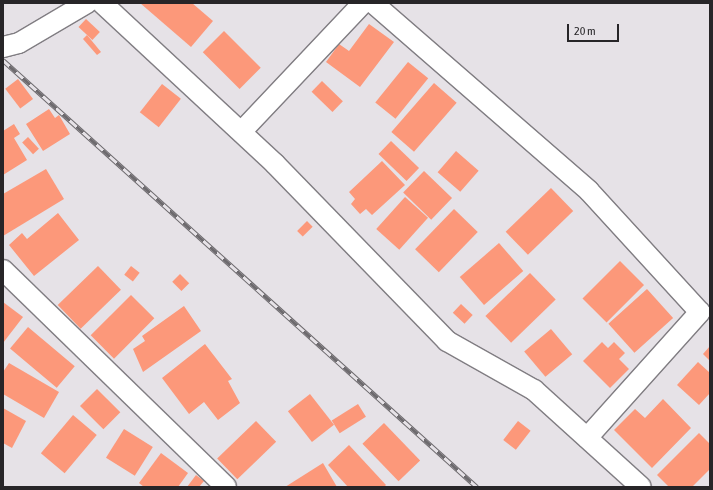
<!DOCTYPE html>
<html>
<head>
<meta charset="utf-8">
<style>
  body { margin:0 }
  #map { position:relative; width:713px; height:490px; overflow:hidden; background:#e6e2e7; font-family:"Asap Condensed",sans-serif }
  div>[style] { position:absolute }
  .building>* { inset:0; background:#fc987a; transform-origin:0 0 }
  .roads { filter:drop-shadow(1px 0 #807d82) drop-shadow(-1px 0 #807d82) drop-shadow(0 1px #807d82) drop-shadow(0 -1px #807d82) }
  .street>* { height:20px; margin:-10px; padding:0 10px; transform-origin:10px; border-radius:10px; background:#fff }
  .rail>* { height:4.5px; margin-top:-2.25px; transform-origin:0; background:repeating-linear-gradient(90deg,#e6e2e7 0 9px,#6d6a6e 0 18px); box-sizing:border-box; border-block:1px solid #6d6a6e }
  span { translate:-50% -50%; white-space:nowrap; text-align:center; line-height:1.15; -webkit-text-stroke:4px #e6e2e7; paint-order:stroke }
  .frame { position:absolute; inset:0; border:4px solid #272528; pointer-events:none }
  .scale { position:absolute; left:567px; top:24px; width:52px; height:18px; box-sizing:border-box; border:2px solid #272528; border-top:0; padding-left:5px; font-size:12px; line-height:14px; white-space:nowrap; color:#272528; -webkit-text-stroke:3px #e6e2e7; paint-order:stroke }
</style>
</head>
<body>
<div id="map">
  <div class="building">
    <div style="clip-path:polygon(140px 3px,192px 3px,213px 21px,191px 47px)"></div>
    <div style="left:86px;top:19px;width:19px;height:11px;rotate:43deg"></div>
    <div style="clip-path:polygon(369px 24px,394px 42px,360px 87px,326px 62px,339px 44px,349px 51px)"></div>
    <div style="left:224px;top:31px;width:52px;height:30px;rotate:45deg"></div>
    <div style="clip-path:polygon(87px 35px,101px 52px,97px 55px,83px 39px)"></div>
    <div style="left:408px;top:62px;width:26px;height:52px;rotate:39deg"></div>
    <div style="left:18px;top:79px;width:25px;height:16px;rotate:53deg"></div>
    <div style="left:322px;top:81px;width:29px;height:15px;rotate:44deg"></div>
    <div style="left:434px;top:83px;width:30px;height:65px;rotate:41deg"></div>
    <div style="left:162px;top:84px;width:24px;height:36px;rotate:38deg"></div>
    <div style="clip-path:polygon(49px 109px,55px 118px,59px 115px,70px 134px,43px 151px,26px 124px)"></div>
    <div style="clip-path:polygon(14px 124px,20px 134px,14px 138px,27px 160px,3px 175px,3px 131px)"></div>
    <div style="left:28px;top:137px;width:16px;height:8px;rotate:47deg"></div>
    <div style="left:391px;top:141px;width:39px;height:18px;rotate:44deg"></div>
    <div style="left:456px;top:151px;width:30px;height:28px;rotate:41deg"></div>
    <div style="clip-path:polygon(382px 161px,405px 185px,372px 215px,366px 209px,360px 214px,351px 204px,355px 199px,349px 192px)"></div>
    <div style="clip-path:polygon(46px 169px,64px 199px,3px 236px,3px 194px)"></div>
    <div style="left:424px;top:171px;width:39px;height:30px;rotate:44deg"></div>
    <div style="left:551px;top:188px;width:32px;height:63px;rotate:46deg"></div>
    <div style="left:405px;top:197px;width:31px;height:43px;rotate:42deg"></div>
    <div style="left:454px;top:209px;width:33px;height:56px;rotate:44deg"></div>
    <div style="clip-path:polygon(58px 213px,79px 240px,34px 276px,9px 245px,22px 233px,27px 239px)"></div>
    <div style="left:307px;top:221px;width:8px;height:14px;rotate:45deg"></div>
    <div style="left:499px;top:243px;width:37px;height:52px;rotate:49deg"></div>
    <div style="left:620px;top:261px;width:34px;height:53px;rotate:45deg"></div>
    <div style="left:98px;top:266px;width:33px;height:56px;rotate:46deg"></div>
    <div style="left:131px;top:266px;width:11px;height:11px;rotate:38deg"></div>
    <div style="left:530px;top:273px;width:37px;height:62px;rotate:46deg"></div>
    <div style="left:180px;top:274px;width:13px;height:11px;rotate:45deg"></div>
    <div style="left:647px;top:289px;width:39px;height:52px;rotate:48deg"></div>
    <div style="left:131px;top:295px;width:33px;height:57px;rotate:45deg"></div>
    <div style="clip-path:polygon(3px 302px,23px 317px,3px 343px)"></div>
    <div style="left:461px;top:304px;width:16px;height:12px;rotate:43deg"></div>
    <div style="clip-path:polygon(184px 306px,201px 331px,143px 372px,133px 349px,145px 341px,142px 336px)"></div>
    <div style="left:28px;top:327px;width:61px;height:28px;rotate:40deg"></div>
    <div style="left:551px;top:329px;width:33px;height:35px;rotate:50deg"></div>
    <div style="clip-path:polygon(602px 342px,608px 348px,614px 342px,625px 353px,619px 359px,629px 369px,610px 388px,583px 361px)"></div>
    <div style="clip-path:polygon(205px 344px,232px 379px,228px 381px,240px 403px,218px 420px,204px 402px,189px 414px,162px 378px)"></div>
    <div style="clip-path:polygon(710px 346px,710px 361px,703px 354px)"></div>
    <div style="clip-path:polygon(698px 362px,710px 373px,710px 393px,699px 405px,677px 385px)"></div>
    <div style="clip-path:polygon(9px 363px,59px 392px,44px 418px,3px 394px,3px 372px)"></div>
    <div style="left:97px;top:389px;width:33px;height:24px;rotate:45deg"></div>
    <div style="left:310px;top:394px;width:39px;height:28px;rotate:52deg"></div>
    <div style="clip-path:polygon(663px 399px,691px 428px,652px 468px,614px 430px,635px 409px,645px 418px)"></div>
    <div style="left:358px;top:404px;width:15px;height:31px;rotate:58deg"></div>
    <div style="clip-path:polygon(3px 408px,26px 421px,12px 448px,3px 443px)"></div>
    <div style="left:73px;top:415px;width:31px;height:50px;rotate:40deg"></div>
    <div style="left:256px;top:421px;width:29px;height:54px;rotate:46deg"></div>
    <div style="left:518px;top:421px;width:16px;height:24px;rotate:38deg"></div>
    <div style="left:384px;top:423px;width:52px;height:30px;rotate:46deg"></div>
    <div style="left:124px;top:429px;width:34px;height:34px;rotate:32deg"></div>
    <div style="clip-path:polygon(699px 433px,710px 444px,710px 469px,692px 487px,669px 487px,657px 475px)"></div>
    <div style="clip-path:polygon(349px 445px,386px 485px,384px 487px,348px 487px,328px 465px)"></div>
    <div style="clip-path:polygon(161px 453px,188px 473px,178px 487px,144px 487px,139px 483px)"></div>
    <div style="clip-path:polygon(323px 463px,337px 487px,285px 487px)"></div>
    <div style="clip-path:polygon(196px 475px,204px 481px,199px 487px,187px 487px)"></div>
  </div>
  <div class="roads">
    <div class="street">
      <div style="left:102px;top:3px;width:236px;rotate:42.9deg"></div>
      <div style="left:275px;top:164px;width:247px;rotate:45.8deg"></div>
      <div style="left:447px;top:341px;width:100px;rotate:29.4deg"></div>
      <div style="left:534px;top:390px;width:144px;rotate:42.2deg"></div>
      <div style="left:373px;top:3px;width:286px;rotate:41deg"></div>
      <div style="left:589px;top:191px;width:164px;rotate:47.5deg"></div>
      <div style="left:700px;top:312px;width:169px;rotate:131.9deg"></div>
      <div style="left:3px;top:47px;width:16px;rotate:-14deg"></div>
      <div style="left:19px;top:43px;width:79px;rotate:-30.5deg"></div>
      <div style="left:242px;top:131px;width:176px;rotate:-46.6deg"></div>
      <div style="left:3px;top:270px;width:311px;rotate:44.2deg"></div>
    </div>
  </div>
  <div class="rail">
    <div style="left:3px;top:60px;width:638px;rotate:42.01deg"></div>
  </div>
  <div class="frame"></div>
  <div class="scale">20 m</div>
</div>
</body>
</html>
